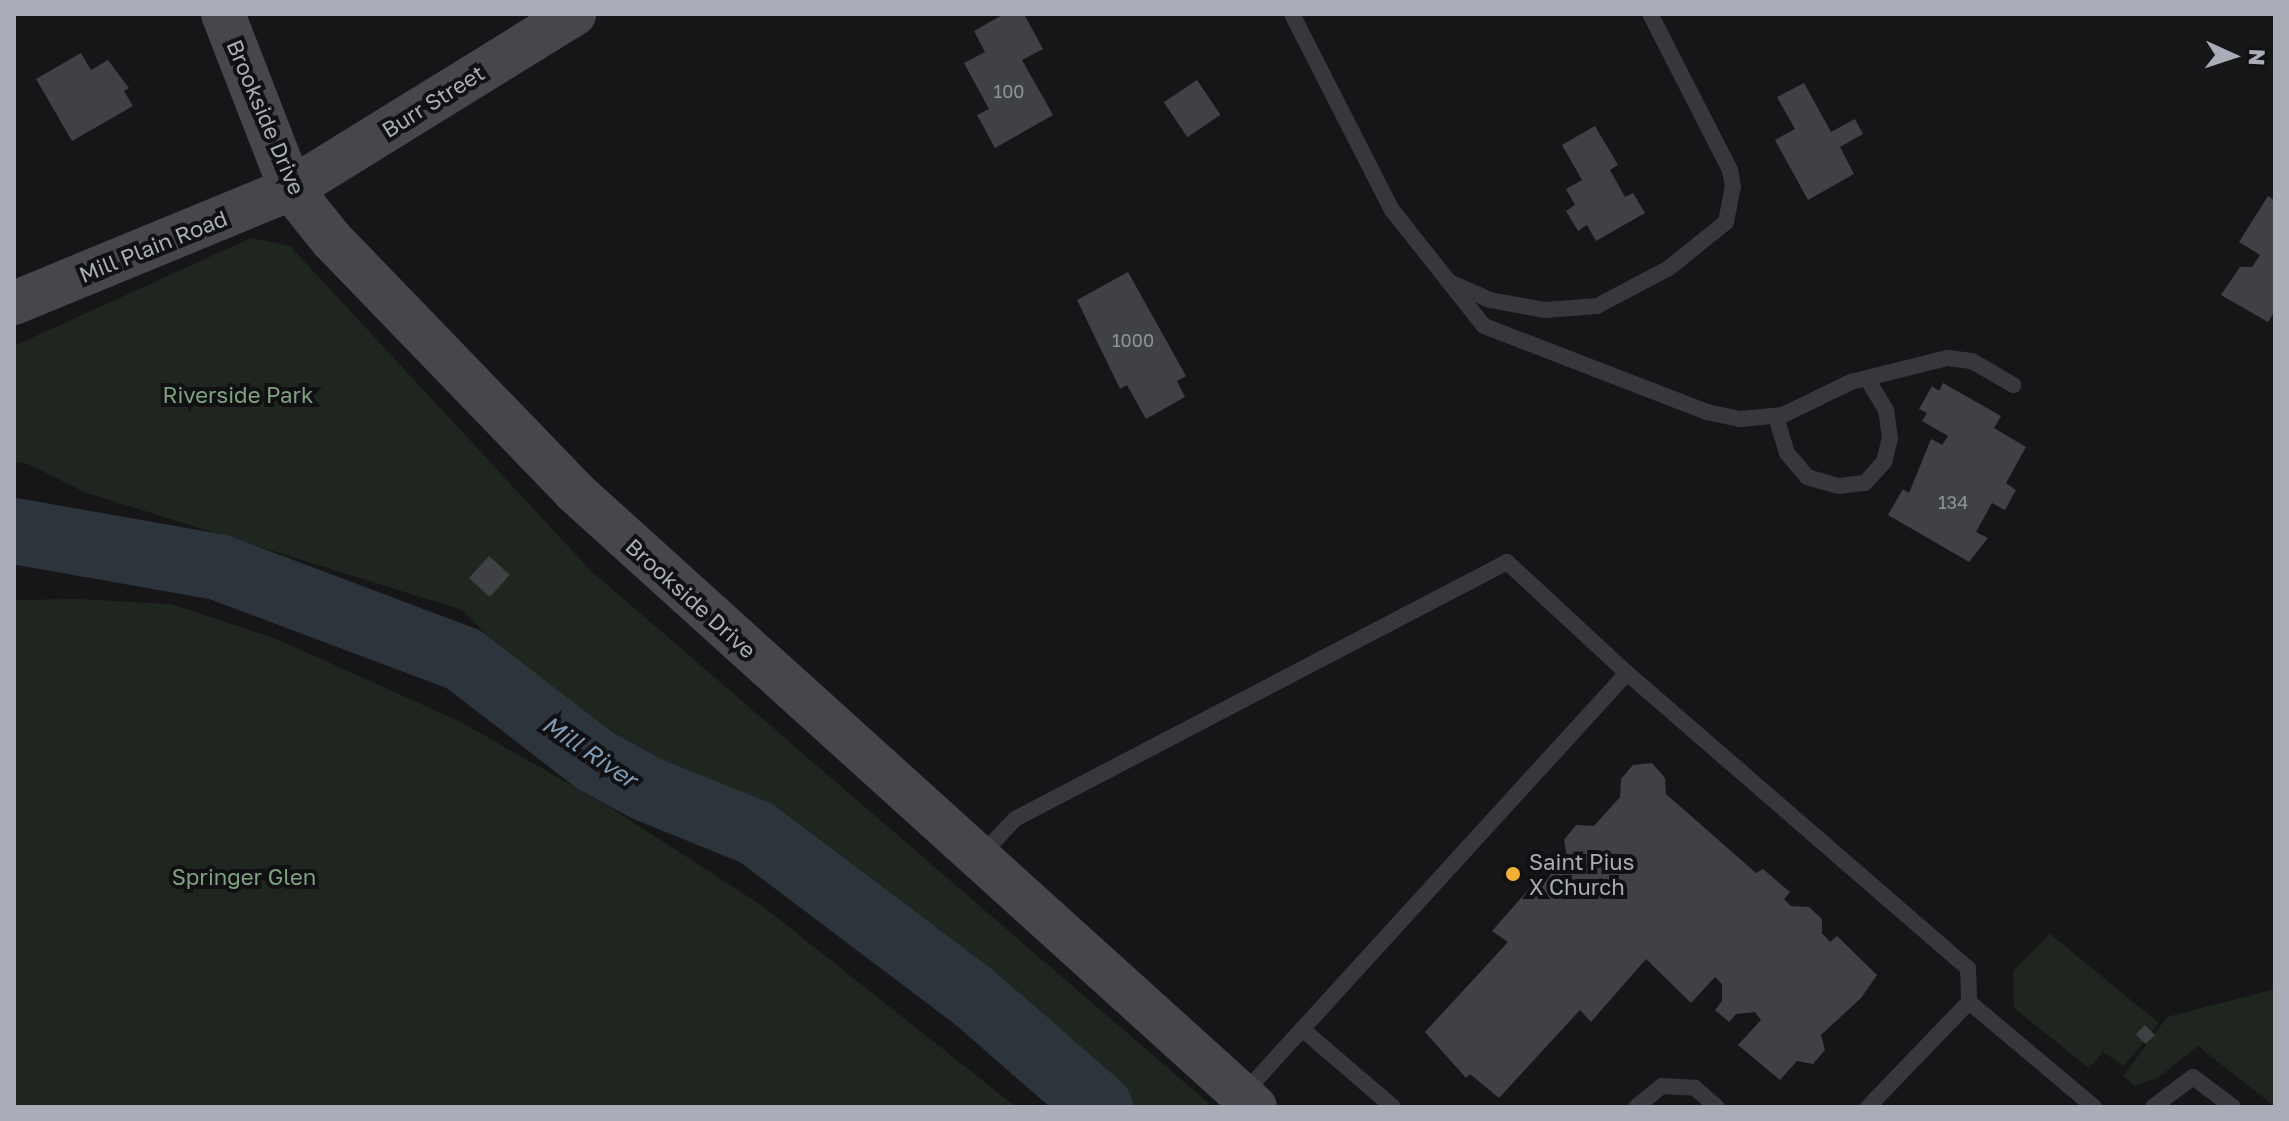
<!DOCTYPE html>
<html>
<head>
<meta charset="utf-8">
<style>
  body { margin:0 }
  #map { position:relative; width:2289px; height:1121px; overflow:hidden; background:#161618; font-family:"Golos Text",sans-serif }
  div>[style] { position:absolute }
  .green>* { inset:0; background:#1e261f }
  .river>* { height:66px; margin:-33px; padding:0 33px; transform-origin:33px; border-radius:33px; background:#2c353c }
  .building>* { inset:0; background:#404145; transform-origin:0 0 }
  .lane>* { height:16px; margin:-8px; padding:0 8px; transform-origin:8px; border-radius:8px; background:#37383d }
  .secondary>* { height:44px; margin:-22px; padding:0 22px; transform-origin:22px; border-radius:22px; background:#45474d }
  .dots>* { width:22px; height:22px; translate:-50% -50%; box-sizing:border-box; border:4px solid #111113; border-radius:50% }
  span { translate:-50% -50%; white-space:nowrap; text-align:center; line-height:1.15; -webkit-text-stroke:8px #111113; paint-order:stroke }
  .number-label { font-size:18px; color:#8e929b }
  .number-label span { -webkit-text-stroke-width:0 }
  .street-label { font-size:22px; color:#a8adb8 }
  .park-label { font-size:22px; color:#7fa381 }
  .poi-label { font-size:22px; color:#a8adb8 }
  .left { translate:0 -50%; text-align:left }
  .water-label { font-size:24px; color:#7f9bb3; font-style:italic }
  .frame { position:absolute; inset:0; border:16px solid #a8adb8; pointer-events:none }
  .north { position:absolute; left:2193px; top:16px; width:80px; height:80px; -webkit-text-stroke:6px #111113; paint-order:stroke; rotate:93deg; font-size:22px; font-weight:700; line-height:32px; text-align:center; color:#a8adb8 }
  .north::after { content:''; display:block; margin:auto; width:28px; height:36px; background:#a8adb8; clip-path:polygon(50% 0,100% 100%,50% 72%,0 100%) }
</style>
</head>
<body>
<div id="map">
  <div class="green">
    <div style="clip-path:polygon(251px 238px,290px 246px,591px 571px,1213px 1107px,1130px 1107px,977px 974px,859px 891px,770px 816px,634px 761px,544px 693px,462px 610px,84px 492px,28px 464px,14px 462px,14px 346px)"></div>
    <div style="clip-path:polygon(78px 599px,171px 604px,279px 640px,463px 723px,611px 808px,761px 905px,1016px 1107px,14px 1107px,14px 600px)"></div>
    <div style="clip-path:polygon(2050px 934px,2159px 1023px,2124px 1066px,2103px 1052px,2089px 1068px,2014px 1008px,2013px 971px)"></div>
    <div style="clip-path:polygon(2275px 989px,2275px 1107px,2198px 1046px,2159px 1077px,2135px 1086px,2123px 1076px,2167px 1017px)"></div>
  </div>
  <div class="river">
    <div style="left:14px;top:531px;width:207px;rotate:10deg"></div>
    <div style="left:218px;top:567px;width:262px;rotate:20.6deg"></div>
    <div style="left:463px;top:659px;width:165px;rotate:37.6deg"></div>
    <div style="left:594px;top:760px;width:60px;rotate:28.7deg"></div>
    <div style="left:647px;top:789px;width:118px;rotate:22deg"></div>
    <div style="left:756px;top:833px;width:274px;rotate:37deg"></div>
    <div style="left:975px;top:998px;width:166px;rotate:41.1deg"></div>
  </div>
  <div class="building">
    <div style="clip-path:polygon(1004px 14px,1024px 14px,1043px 49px,1022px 60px,1053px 115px,995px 148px,977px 115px,989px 109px,964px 63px,985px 52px,974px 31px)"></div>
    <div style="clip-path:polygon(81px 53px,91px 70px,108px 60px,129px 88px,124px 91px,133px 106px,72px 141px,36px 79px)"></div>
    <div style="left:1197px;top:80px;width:42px;height:40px;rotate:56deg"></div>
    <div style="clip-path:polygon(1804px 83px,1831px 132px,1855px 119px,1863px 134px,1840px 147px,1854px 174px,1808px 200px,1775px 140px,1795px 129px,1777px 97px)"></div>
    <div style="clip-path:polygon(1595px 126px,1618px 165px,1610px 170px,1625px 197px,1633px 193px,1645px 213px,1596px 241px,1587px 225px,1578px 231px,1566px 211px,1575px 205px,1566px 189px,1582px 180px,1562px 145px)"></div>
    <div style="clip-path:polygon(2268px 196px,2275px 201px,2275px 311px,2268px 322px,2221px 295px,2240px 267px,2252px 267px,2260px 255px,2239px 242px)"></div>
    <div style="clip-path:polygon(1128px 272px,1186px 376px,1177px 381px,1185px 397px,1146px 419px,1127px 385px,1120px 389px,1077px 300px)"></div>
    <div style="clip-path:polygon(1943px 383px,2001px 416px,1994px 428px,2026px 447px,2006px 483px,2016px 490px,2005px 510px,1992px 503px,1976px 532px,1988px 538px,1969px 562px,1888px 515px,1903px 489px,1909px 493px,1931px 439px,1942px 445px,1948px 436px,1922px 421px,1927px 413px,1919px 409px,1932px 386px,1939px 391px)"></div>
    <div style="left:489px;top:556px;width:28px;height:30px;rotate:42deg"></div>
    <div style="clip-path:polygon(1652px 763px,1665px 778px,1666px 794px,1756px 873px,1763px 869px,1790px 892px,1784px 899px,1791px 906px,1809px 907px,1822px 919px,1822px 933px,1830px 942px,1837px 936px,1877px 975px,1861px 998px,1821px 1035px,1825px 1050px,1813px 1064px,1797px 1061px,1780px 1080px,1738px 1045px,1761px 1020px,1755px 1012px,1736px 1014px,1729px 1022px,1715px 1010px,1722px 1001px,1722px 984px,1715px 977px,1691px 1003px,1646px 959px,1591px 1022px,1580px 1010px,1499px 1098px,1470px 1074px,1466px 1078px,1425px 1032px,1508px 942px,1492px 931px,1534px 883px,1538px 887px,1567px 857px,1564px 840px,1576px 825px,1594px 826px,1620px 797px,1621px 779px,1633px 765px)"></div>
    <div style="left:2145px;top:1025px;width:14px;height:13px;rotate:45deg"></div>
  </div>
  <div class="lane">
    <div style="left:1292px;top:14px;width:220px;rotate:63deg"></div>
    <div style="left:1392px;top:210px;width:148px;rotate:51.6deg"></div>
    <div style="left:1484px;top:326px;width:239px;rotate:21.1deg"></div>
    <div style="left:1707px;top:412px;width:34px;rotate:12deg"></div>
    <div style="left:1740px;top:419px;width:43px;rotate:-5.3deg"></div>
    <div style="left:1783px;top:415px;width:76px;rotate:-25.9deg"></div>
    <div style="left:1851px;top:382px;width:99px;rotate:-14deg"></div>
    <div style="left:1947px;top:358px;width:25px;rotate:7deg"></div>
    <div style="left:1972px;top:361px;width:48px;rotate:30.3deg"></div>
    <div style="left:1452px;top:283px;width:42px;rotate:24.1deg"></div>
    <div style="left:1490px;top:300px;width:56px;rotate:10.3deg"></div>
    <div style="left:1545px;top:310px;width:52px;rotate:-4.4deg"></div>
    <div style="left:1597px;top:306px;width:81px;rotate:-27.8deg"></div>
    <div style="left:1669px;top:268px;width:73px;rotate:-38.9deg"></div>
    <div style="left:1726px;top:222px;width:36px;rotate:-79deg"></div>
    <div style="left:1733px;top:187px;width:17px;rotate:-100deg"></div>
    <div style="left:1730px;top:170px;width:175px;rotate:-117.1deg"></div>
    <div style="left:1776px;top:417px;width:38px;rotate:73deg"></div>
    <div style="left:1787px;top:453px;width:31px;rotate:50deg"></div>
    <div style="left:1807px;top:477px;width:33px;rotate:16deg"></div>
    <div style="left:1839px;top:486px;width:26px;rotate:-7deg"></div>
    <div style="left:1865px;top:483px;width:28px;rotate:-48deg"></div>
    <div style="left:1884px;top:462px;width:25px;rotate:-76deg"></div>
    <div style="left:1890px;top:438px;width:28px;rotate:-98deg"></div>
    <div style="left:1886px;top:410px;width:37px;rotate:-121deg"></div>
    <div style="left:979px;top:857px;width:52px;rotate:-46.5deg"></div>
    <div style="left:1015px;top:819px;width:555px;rotate:-27.58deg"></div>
    <div style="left:1507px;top:562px;width:163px;rotate:42.8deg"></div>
    <div style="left:1969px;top:1002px;width:163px;rotate:40deg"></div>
    <div style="left:1302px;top:1029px;width:120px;rotate:40.6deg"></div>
    <div style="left:1244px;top:1093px;width:568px;rotate:-47.64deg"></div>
    <div style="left:1627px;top:673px;width:451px;rotate:40.9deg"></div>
    <div style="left:1968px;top:968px;width:34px;rotate:88deg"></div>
    <div style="left:1969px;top:1002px;width:146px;rotate:133.9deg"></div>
    <div style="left:1636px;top:1107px;width:33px;rotate:-39deg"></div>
    <div style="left:1662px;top:1086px;width:33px;rotate:3deg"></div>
    <div style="left:1695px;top:1088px;width:29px;rotate:41deg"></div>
    <div style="left:2153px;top:1107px;width:50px;rotate:-36.9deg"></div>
    <div style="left:2193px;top:1077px;width:50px;rotate:36.9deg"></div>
  </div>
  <div class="secondary">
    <div style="left:223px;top:14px;width:188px;rotate:68.8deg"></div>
    <div style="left:291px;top:189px;width:64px;rotate:51.3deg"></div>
    <div style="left:331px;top:239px;width:350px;rotate:46deg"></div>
    <div style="left:574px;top:491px;width:918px;rotate:42.13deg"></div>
    <div style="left:14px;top:303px;width:300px;rotate:-22.4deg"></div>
    <div style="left:291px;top:189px;width:333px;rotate:-31.7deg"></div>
  </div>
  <div class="dots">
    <div style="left:1513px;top:874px;background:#f2b134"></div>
  </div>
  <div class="number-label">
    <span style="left:1009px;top:91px">100</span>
    <span style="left:1133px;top:340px">1000</span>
    <span style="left:1953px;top:502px">134</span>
  </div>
  <div class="street-label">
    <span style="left:433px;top:101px;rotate:-32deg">Burr Street</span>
    <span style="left:266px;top:117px;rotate:67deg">Brookside Drive</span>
    <span style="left:153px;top:246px;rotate:-22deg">Mill Plain Road</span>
    <span style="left:691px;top:598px;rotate:42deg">Brookside Drive</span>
  </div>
  <div class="park-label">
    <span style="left:238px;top:395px">Riverside Park</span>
    <span style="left:244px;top:877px">Springer Glen</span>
  </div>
  <div class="poi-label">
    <span class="left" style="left:1529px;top:874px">Saint Pius<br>X Church</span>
  </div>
  <div class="water-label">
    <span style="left:590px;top:751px;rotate:34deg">Mill River</span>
  </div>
  <div class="frame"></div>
  <div class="north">N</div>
</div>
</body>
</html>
